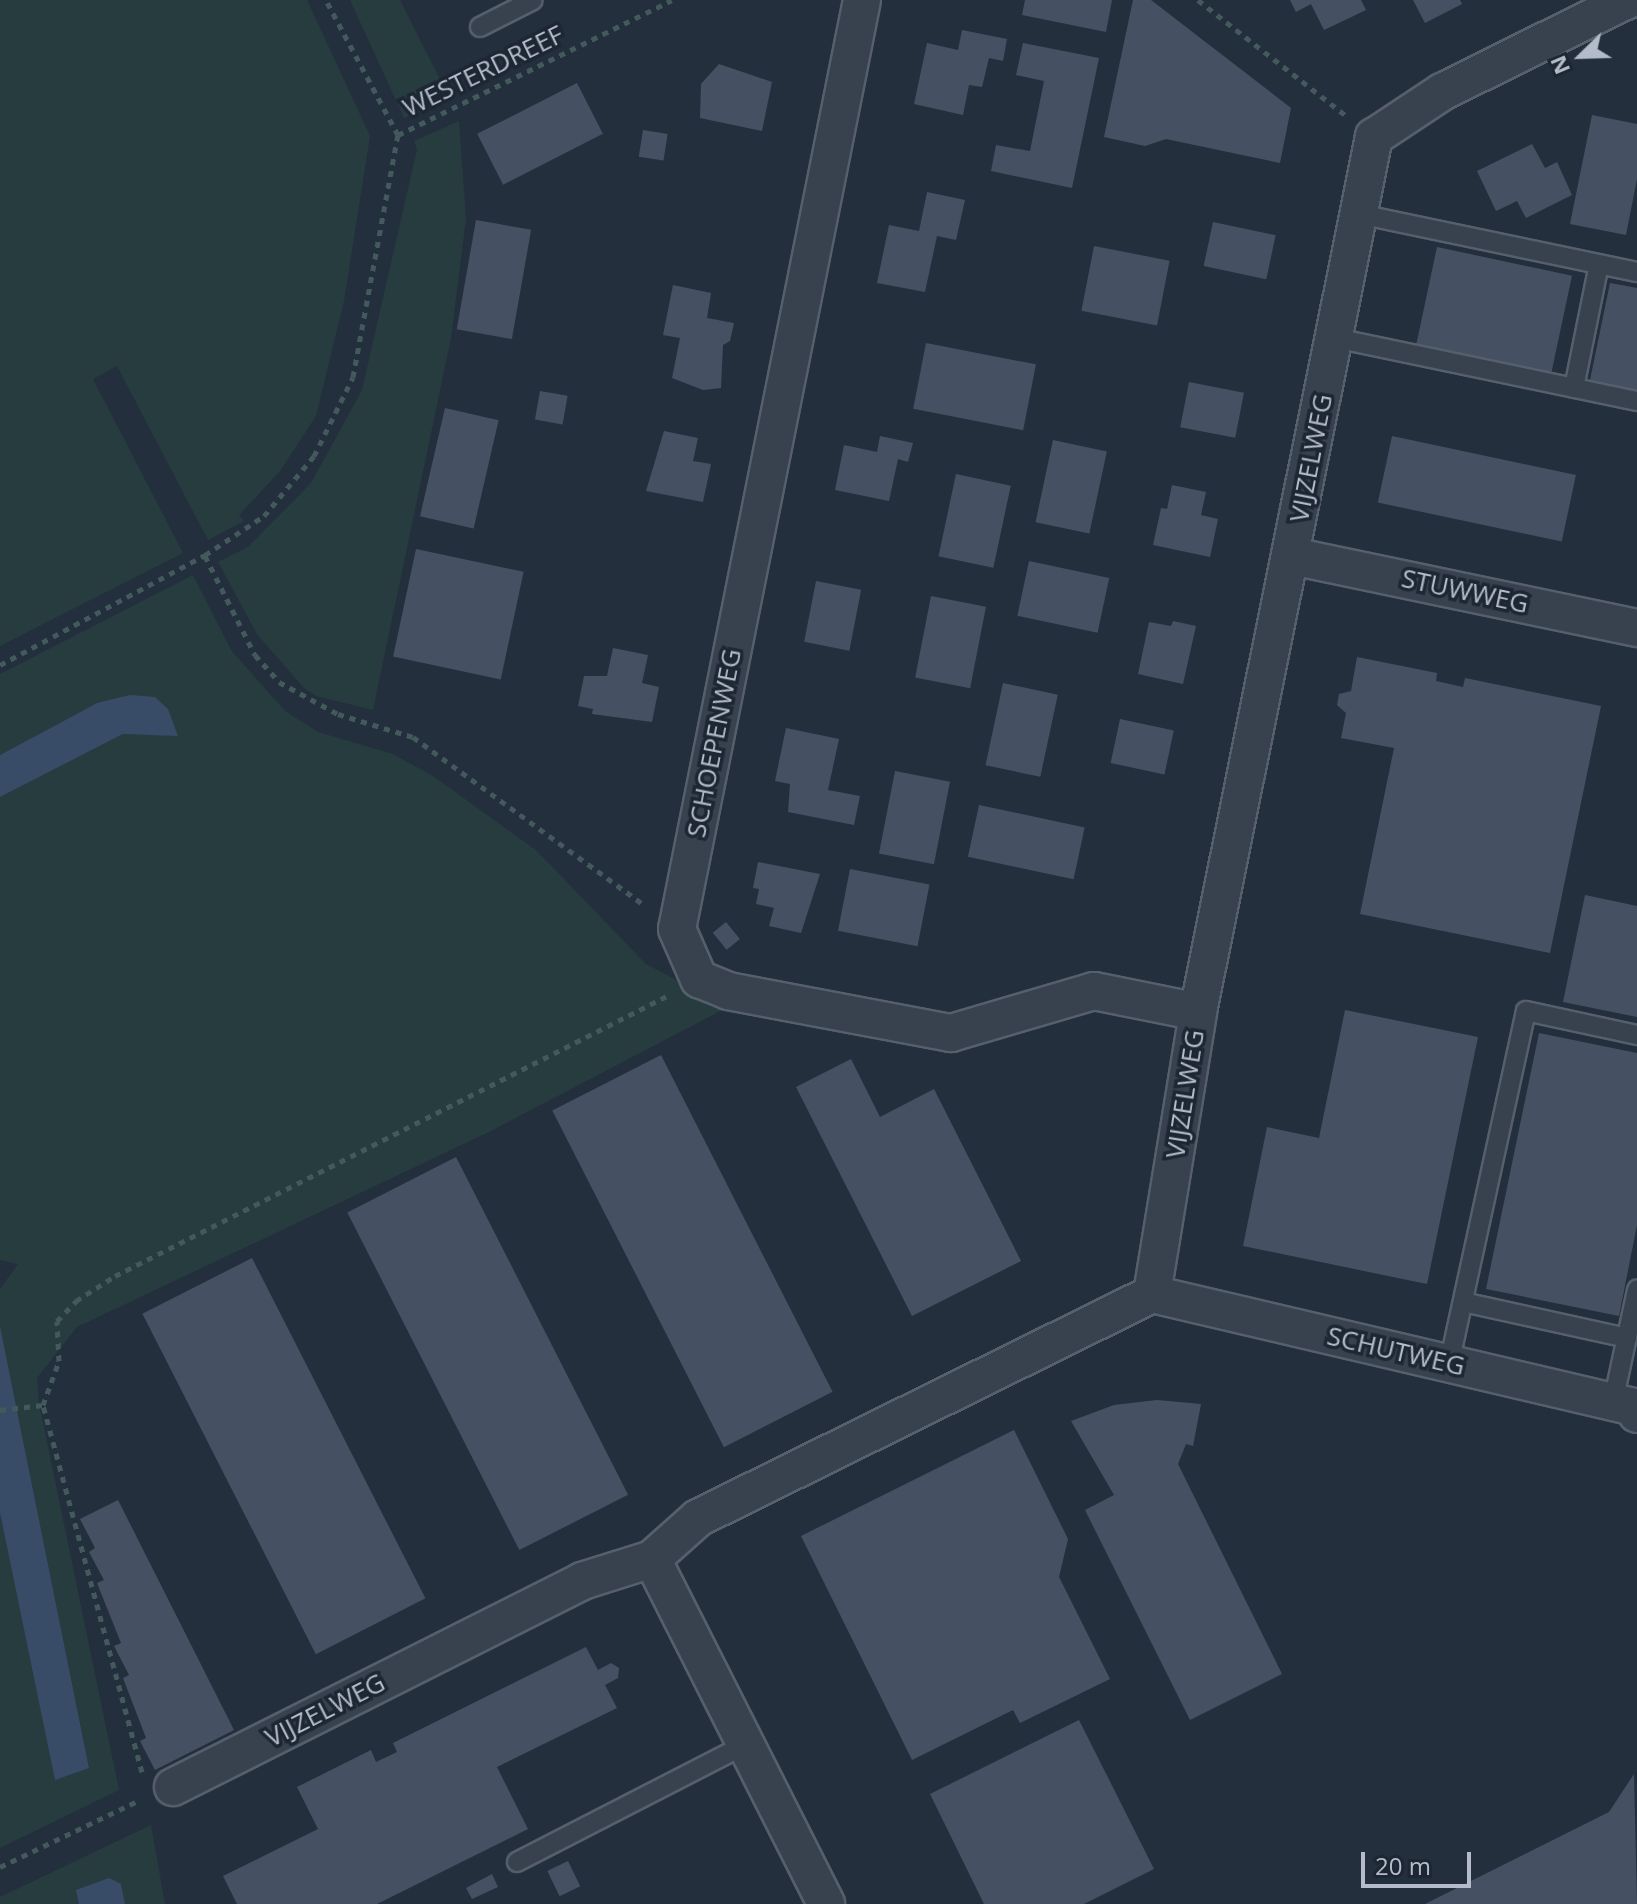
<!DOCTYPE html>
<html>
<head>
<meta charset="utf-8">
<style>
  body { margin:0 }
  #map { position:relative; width:1637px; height:1904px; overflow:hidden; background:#242f3e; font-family:"Open Sans",sans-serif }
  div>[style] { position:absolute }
  .green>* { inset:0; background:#263c3f }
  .water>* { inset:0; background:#394c67 }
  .building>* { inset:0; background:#455162; transform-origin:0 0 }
  .path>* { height:5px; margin-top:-2.5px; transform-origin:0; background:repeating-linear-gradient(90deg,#44595c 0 6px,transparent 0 12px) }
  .roads { filter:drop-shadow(2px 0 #565f6c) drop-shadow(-2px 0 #565f6c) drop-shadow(0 2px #565f6c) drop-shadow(0 -2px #565f6c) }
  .lane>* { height:18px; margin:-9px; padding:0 9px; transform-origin:9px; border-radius:9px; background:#38414e }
  .street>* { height:36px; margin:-18px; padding:0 18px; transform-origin:18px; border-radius:18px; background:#38414e }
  span { translate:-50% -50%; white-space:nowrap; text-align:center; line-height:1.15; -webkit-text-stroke:7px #1d2633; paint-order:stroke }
  .street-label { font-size:26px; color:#b4bcc9 }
  .north { position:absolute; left:1541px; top:16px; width:80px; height:80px; -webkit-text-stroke:6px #1d2633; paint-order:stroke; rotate:247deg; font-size:22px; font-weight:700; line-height:32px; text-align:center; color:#b4bcc9 }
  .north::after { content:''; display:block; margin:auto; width:28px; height:36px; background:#b4bcc9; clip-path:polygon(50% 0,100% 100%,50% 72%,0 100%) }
  .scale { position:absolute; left:1361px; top:1852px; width:110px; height:36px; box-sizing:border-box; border:4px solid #b4bcc9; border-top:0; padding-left:10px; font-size:24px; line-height:28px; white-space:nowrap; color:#b4bcc9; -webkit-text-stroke:6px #1d2633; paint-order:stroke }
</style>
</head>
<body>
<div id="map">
  <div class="green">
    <div style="clip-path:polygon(0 0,307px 0,370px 136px,344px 301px,316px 416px,280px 471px,239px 515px,244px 521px,208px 540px,117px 366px,93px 379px,183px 553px,0 646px)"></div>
    <div style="clip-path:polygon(350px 0,400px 0,449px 97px,404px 118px)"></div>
    <div style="clip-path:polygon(459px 121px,466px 219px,451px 338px,373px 710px,316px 696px,304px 688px,257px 634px,218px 562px,248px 547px,311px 483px,362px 390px,417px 149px,414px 141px)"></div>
    <div style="clip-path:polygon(193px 575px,231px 650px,285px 711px,318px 732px,393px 754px,433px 776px,537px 851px,646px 964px,728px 1007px,491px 1131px,77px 1327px,37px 1378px,39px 1403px,119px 1790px,0 1848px,0 1513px,55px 1779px,89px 1768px,0 1326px,0 1289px,18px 1264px,0 1260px,0 797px,123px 734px,178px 735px,97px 703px,0 755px,0 674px)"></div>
    <div style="clip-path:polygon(151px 1825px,165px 1904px,125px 1904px,121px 1884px,77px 1890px,79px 1904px,0 1904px,0 1897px)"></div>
  </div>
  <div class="water">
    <div style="clip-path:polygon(130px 695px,155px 697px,168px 709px,178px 736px,123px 734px,0 797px,0 755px,97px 703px)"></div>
    <div style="clip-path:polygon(0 1326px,89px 1768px,55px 1780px,0 1513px)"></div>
    <div style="clip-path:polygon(109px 1878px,121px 1884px,125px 1904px,79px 1904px,76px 1890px)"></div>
  </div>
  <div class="building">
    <div style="clip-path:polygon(1025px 0,1112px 0,1106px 32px,1022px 15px)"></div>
    <div style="clip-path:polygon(1133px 0,1151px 0,1291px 108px,1280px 163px,1166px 139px,1145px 146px,1104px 137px)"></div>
    <div style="clip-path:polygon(1290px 0,1361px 0,1366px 10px,1324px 30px,1311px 4px,1296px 12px)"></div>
    <div style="clip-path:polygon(1413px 0,1460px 0,1462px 4px,1425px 23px)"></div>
    <div style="clip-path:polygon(962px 30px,1007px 39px,1003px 61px,989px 58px,982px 87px,969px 85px,963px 115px,914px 104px,927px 43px,958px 50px)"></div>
    <div style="clip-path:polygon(1023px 43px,1099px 58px,1072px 188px,991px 171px,996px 145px,1030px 151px,1044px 81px,1016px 75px)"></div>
    <div style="clip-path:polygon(719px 64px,772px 82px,762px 131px,700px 118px,701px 84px)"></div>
    <div style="left:577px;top:83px;width:57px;height:112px;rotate:63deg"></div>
    <div style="clip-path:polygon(1592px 115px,1637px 124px,1637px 179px,1626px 235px,1570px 224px)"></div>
    <div style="left:643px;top:130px;width:25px;height:27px;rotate:9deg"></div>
    <div style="clip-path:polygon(1532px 144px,1545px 168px,1557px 162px,1572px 195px,1526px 218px,1517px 201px,1496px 211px,1477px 171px)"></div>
    <div style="clip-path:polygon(927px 192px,965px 200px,956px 240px,937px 236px,925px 292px,877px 283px,889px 225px,919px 231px)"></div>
    <div style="left:476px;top:220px;width:56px;height:111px;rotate:10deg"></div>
    <div style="left:1213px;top:222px;width:64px;height:45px;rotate:12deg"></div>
    <div style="left:1094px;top:246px;width:77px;height:66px;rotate:11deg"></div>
    <div style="left:1437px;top:247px;width:138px;height:100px;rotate:12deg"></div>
    <div style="clip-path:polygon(1610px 283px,1637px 288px,1637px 390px,1590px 380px)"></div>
    <div style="clip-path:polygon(673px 285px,711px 293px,707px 318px,734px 323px,730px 341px,723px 345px,721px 388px,703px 390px,672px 378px,680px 338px,663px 335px)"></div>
    <div style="left:926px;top:343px;width:112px;height:67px;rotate:11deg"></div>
    <div style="left:1189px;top:382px;width:56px;height:46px;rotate:11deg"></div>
    <div style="left:540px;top:391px;width:28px;height:29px;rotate:10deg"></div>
    <div style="left:445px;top:408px;width:55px;height:111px;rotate:13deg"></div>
    <div style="clip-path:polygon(664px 431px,698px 438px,693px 461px,711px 464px,703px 502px,646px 491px)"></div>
    <div style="clip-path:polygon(880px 436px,913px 443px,908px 462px,898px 459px,889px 501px,835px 490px,844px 445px,877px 452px)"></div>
    <div style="left:1392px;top:436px;width:188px;height:68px;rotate:12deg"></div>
    <div style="left:1053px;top:440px;width:55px;height:84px;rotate:12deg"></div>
    <div style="left:956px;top:474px;width:56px;height:84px;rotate:12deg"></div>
    <div style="clip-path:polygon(1172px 485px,1206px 492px,1201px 515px,1218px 519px,1210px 557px,1153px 545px,1161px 508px,1167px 509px)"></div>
    <div style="left:416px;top:549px;width:110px;height:110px;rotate:12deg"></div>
    <div style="left:1029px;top:561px;width:82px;height:56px;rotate:12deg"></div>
    <div style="left:816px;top:581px;width:46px;height:62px;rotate:11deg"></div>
    <div style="left:931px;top:596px;width:56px;height:83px;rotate:11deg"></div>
    <div style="clip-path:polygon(1173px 621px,1196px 626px,1183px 684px,1138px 674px,1149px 622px,1171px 626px)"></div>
    <div style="clip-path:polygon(613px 648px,648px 655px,642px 683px,659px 687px,652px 722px,592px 714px,593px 709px,578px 706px,584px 676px,607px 676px)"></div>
    <div style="clip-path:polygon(1357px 657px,1437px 673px,1436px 681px,1463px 687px,1465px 678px,1601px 706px,1550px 953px,1360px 914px,1394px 748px,1341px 738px,1346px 713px,1337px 705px,1339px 694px,1351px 691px)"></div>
    <div style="left:1003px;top:683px;width:56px;height:84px;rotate:12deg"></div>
    <div style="left:1120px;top:719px;width:55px;height:45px;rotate:12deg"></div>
    <div style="clip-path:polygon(786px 728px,839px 739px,828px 790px,860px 796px,854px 825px,788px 812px,790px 784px,775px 781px)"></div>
    <div style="left:895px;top:771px;width:56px;height:84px;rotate:11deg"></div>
    <div style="left:979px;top:805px;width:108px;height:53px;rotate:12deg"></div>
    <div style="clip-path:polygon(758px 862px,820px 874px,801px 933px,769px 926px,774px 908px,756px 904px,759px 889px,753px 888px)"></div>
    <div style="left:850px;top:869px;width:81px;height:63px;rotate:11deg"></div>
    <div style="clip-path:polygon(1585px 895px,1637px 906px,1637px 1017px,1563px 1002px)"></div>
    <div style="left:726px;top:922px;width:22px;height:17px;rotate:51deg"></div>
    <div style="clip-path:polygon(1345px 1010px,1478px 1037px,1427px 1284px,1243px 1246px,1267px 1127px,1319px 1138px)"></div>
    <div style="clip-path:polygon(1539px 1033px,1637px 1053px,1637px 1225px,1619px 1316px,1486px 1289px)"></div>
    <div style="left:661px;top:1055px;width:378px;height:122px;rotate:63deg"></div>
    <div style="clip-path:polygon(851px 1059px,880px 1117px,934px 1089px,1021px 1261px,912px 1316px,796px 1087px)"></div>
    <div style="left:456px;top:1157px;width:379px;height:122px;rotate:63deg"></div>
    <div style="left:252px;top:1258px;width:382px;height:123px;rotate:63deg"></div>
    <div style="clip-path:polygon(1157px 1400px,1201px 1404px,1193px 1446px,1186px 1444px,1178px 1464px,1282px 1674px,1190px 1720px,1085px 1510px,1114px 1495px,1071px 1421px,1114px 1405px)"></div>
    <div style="clip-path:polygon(1014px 1430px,1068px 1539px,1059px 1577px,1110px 1679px,1020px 1723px,1013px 1710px,912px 1760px,801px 1536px)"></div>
    <div style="clip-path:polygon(118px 1500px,234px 1730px,155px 1770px,140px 1741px,146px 1738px,123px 1678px,129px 1675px,114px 1646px,121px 1643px,97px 1583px,104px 1580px,89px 1552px,95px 1548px,80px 1519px)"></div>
    <div style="clip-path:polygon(586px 1647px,598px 1670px,611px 1663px,619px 1668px,618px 1678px,605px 1685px,617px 1708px,497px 1767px,528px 1829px,377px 1904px,237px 1904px,223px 1876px,318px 1829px,297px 1787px,371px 1750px,376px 1762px,397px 1752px,393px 1743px)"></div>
    <div style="clip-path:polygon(1079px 1720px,1154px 1869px,1084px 1904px,984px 1904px,930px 1794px)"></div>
    <div style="clip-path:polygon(1634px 1774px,1637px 1904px,1425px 1904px,1609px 1812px)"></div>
    <div style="left:568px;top:1861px;width:28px;height:23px;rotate:64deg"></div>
    <div style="clip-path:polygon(492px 1874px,498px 1887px,472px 1899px,466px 1888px)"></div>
  </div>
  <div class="path">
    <div style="left:1198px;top:0;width:190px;rotate:38deg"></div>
    <div style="left:398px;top:135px;width:305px;rotate:-26.2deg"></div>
    <div style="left:205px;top:556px;width:111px;rotate:63.2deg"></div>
    <div style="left:255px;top:655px;width:36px;rotate:48deg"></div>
    <div style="left:279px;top:682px;width:67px;rotate:28.5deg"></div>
    <div style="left:338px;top:714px;width:78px;rotate:17deg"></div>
    <div style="left:413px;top:737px;width:286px;rotate:36deg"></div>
    <div style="left:0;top:665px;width:233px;rotate:-28.2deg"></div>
    <div style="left:205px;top:555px;width:71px;rotate:-33.5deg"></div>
    <div style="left:264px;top:516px;width:78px;rotate:-50.2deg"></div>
    <div style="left:314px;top:456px;width:88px;rotate:-63.7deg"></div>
    <div style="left:353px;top:377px;width:246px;rotate:-79.5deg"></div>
    <div style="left:398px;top:135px;width:153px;rotate:-118.1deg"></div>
    <div style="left:0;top:1410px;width:43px;rotate:-6.6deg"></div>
    <div style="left:142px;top:1772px;width:380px;rotate:-105.1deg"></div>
    <div style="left:43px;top:1405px;width:47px;rotate:-70deg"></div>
    <div style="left:59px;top:1361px;width:40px;rotate:-92.9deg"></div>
    <div style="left:57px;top:1321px;width:28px;rotate:-46deg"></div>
    <div style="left:76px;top:1301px;width:46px;rotate:-32.7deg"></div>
    <div style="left:115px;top:1276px;width:621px;rotate:-26.9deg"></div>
    <div style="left:0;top:1867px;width:155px;rotate:-25.6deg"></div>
  </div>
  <div class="roads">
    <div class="lane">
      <div style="left:480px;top:27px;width:59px;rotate:-27deg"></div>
      <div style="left:1359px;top:214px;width:284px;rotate:11.8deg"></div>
      <div style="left:1335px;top:338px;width:309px;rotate:11.8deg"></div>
      <div style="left:1574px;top:388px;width:126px;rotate:-78.6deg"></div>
      <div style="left:1463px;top:1302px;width:168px;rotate:12.4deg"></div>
      <div style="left:1449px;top:1364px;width:361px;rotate:-77.7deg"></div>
      <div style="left:1526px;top:1011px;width:114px;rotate:12.2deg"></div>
      <div style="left:1613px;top:1402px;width:115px;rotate:-77.9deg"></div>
      <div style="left:517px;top:1862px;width:256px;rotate:-27.2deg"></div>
    </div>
    <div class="street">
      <div style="left:862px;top:0;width:947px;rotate:101.26deg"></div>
      <div style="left:677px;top:929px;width:55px;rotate:66.3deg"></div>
      <div style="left:699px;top:979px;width:31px;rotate:22deg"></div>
      <div style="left:728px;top:991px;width:227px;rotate:10.7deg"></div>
      <div style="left:951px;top:1033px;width:149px;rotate:-16.4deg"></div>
      <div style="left:1094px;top:991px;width:106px;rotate:11.4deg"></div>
      <div style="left:1292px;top:556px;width:352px;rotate:11.8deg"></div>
      <div style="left:1152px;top:1294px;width:494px;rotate:13.2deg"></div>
      <div style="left:1633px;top:1407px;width:8px;rotate:60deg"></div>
      <div style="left:652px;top:1559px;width:386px;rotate:63.2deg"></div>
      <div style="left:173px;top:1787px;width:458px;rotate:-26.7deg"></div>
      <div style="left:582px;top:1581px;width:73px;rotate:-17.4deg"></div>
      <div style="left:652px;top:1559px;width:62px;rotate:-41.7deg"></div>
      <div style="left:698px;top:1518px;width:506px;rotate:-26.26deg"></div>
      <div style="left:1152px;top:1294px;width:286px;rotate:-80.7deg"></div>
      <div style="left:1198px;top:1012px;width:893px;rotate:-78.63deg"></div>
      <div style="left:1374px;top:137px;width:82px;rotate:-33.5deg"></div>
      <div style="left:1442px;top:92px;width:207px;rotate:-26.4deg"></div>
    </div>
  </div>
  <div class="street-label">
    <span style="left:483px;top:71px;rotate:-26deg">WESTERDREEF</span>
    <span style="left:1311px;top:458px;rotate:-79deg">VIJZELWEG</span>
    <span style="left:1465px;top:591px;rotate:12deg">STUWWEG</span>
    <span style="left:714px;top:743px;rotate:-79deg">SCHOEPENWEG</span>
    <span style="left:1185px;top:1094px;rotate:-81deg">VIJZELWEG</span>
    <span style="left:1396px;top:1351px;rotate:13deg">SCHUTWEG</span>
    <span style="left:325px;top:1710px;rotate:-27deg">VIJZELWEG</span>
  </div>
  <div class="north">N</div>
  <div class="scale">20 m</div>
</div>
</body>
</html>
